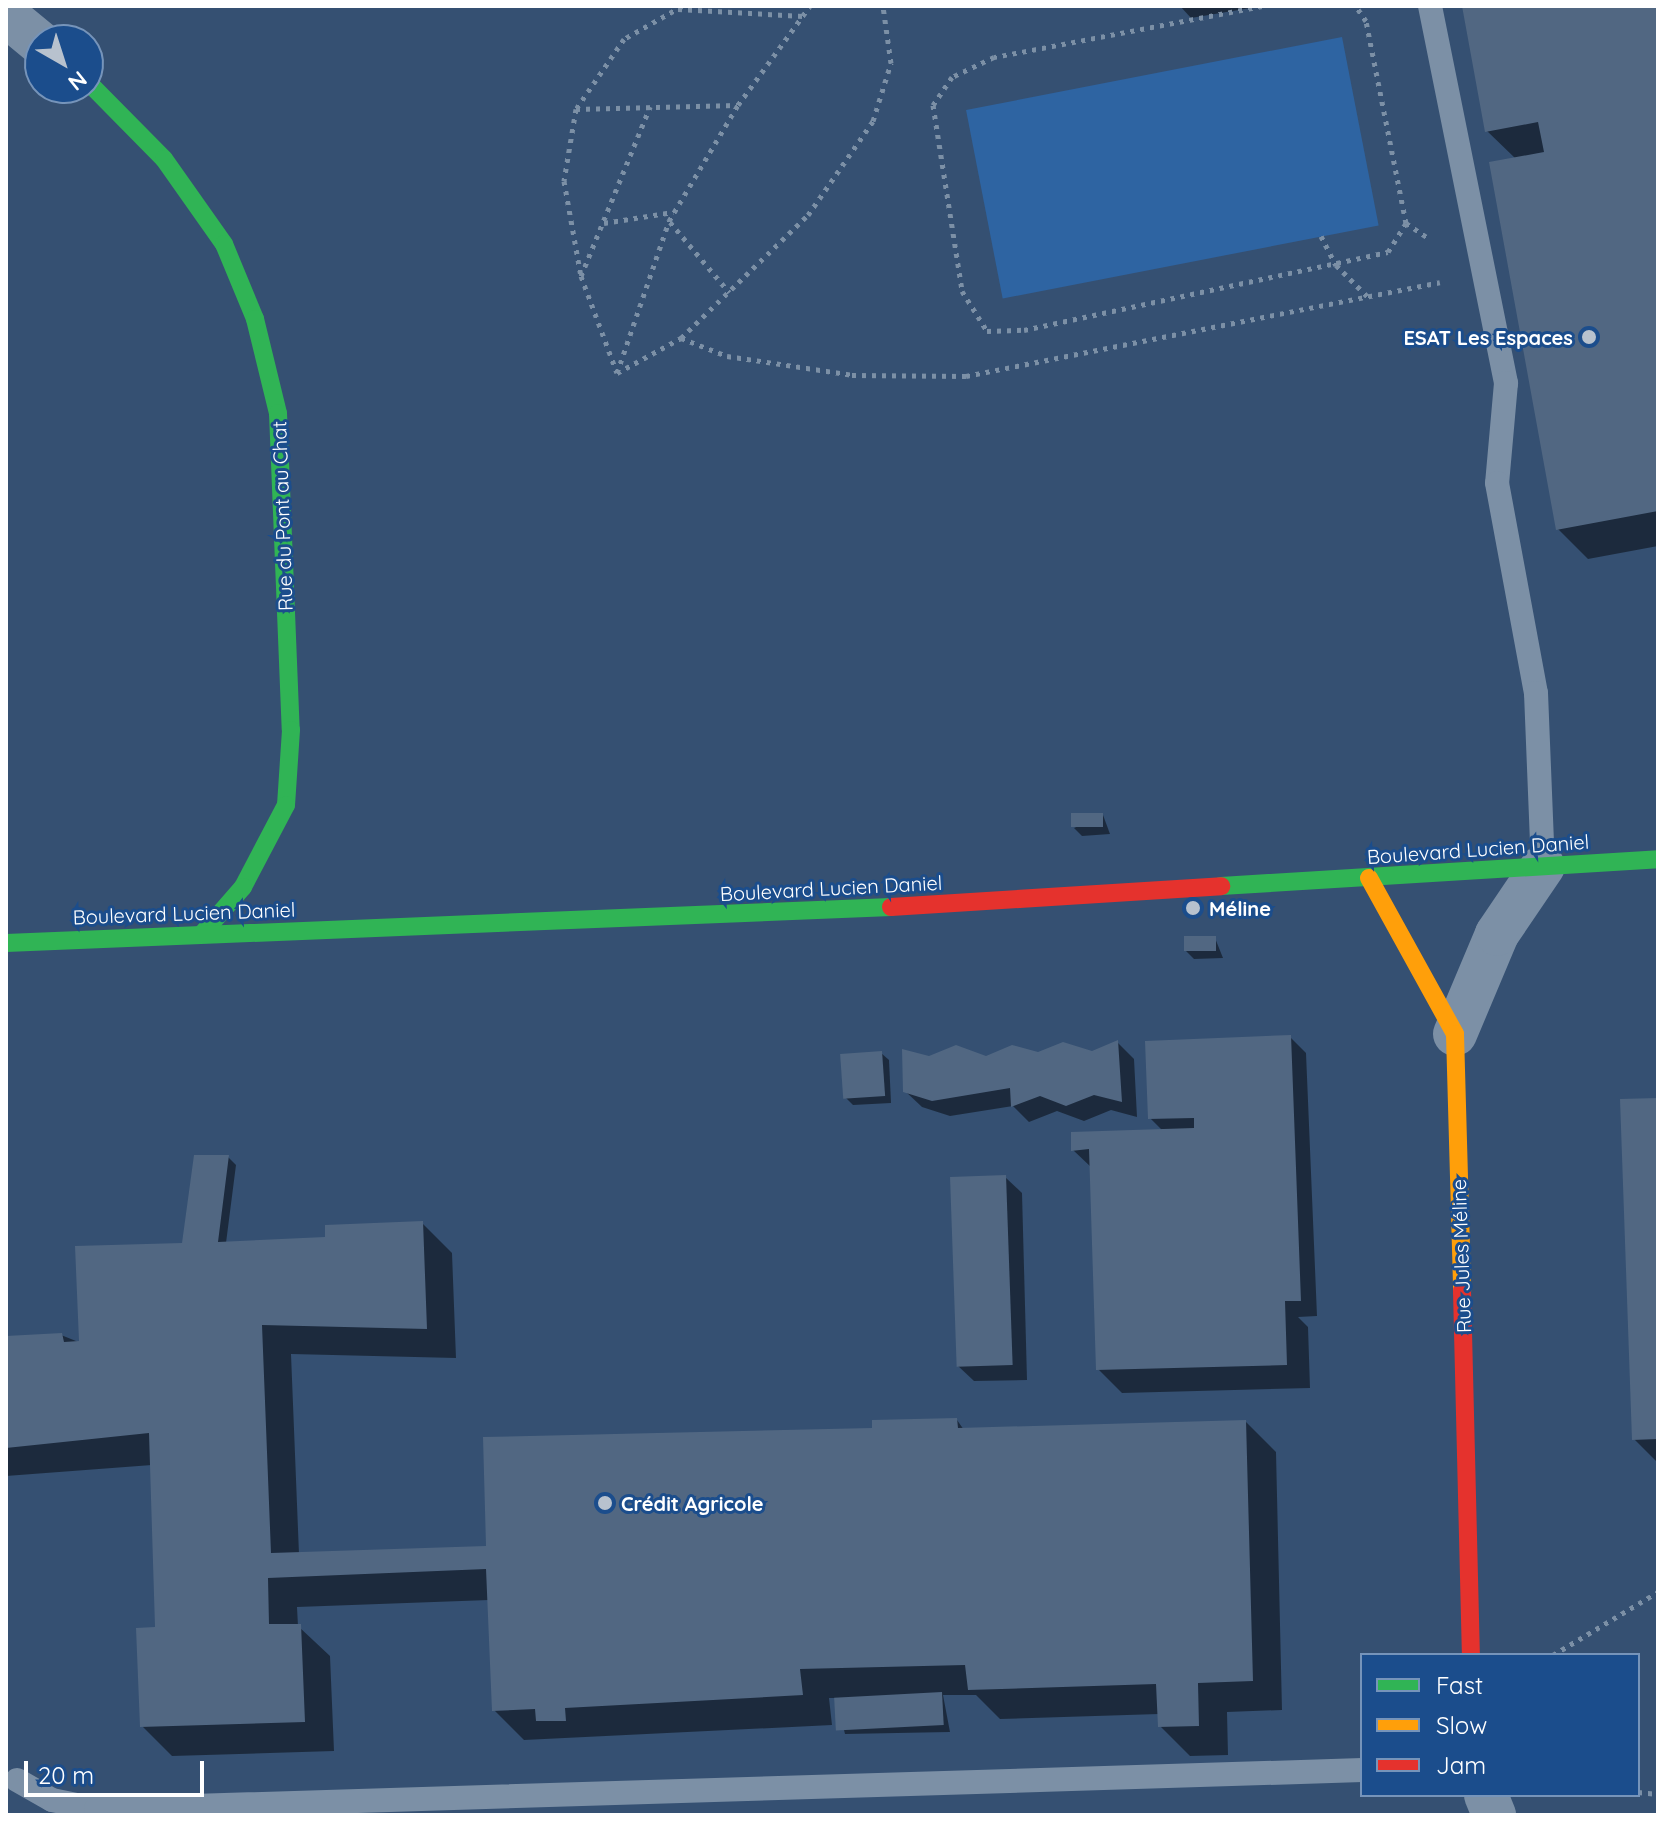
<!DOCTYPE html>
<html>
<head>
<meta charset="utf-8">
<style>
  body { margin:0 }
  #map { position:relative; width:1664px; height:1821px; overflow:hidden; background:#355072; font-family:Quicksand,sans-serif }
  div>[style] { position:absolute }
  .green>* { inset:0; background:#2e64a2; transform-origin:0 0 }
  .shadow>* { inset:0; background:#0007 }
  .building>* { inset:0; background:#516782; transform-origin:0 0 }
  .path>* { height:5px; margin-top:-2.5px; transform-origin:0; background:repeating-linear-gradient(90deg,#7c90a6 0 4px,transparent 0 10px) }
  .lane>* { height:24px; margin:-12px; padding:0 12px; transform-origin:12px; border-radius:12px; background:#7c90a6 }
  .street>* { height:44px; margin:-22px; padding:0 22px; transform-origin:22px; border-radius:22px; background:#7c90a6 }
  .fast>* { height:18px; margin:-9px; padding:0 9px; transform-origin:9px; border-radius:9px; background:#30b455 }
  .slow>* { height:18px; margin:-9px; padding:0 9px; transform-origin:9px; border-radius:9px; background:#ff9f0a }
  .jam>* { height:18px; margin:-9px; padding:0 9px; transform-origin:9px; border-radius:9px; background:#e5322d }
  .dots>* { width:22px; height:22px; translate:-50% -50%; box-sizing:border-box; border:4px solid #1b4d8c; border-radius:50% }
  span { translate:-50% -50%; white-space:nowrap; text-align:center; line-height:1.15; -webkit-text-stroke:6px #1b4d8c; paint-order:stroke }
  .poi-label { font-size:20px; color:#fff; font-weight:700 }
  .right { translate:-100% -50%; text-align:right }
  .left { translate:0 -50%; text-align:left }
  .street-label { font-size:20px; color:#fff }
  .frame { position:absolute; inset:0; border:8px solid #fff; pointer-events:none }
  .legend { position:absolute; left:1360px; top:1653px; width:280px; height:144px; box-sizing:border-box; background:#1b4d8c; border:2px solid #7694ba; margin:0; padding:10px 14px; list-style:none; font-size:24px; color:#fff }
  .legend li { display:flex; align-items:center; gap:16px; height:40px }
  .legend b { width:40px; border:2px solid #7694ba }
  .north { position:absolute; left:24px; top:24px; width:80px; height:80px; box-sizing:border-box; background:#1b4d8c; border:2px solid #7694ba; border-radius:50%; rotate:141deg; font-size:22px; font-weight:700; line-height:32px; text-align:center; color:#fff }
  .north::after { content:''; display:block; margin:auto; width:28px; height:36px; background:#b8c2ce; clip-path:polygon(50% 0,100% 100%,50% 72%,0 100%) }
  .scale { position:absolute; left:24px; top:1761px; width:180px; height:36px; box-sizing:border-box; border:4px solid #fff; border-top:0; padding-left:10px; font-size:24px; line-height:28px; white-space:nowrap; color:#fff; -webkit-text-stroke:6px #1b4d8c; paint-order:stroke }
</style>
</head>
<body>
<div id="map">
  <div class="green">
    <div style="left:1342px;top:37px;width:192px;height:383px;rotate:79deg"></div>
  </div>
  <div class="shadow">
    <div style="clip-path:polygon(1180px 6px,1262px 6px,1191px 18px)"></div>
    <div style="clip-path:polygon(1464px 6px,1658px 6px,1658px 546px,1588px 559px,1558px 529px,1516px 159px,1487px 131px)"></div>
    <div style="clip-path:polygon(1103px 815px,1110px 834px,1082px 836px,1074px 828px)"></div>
    <div style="clip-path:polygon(1215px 938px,1223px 958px,1194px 959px,1186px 951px)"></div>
    <div style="clip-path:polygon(1290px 1037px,1306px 1053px,1317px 1316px,1298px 1317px,1308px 1327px,1310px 1388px,1122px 1393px,1098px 1369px,1092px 1168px,1073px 1150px,1163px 1131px,1150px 1118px)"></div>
    <div style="clip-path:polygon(1118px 1043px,1134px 1059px,1137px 1117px,1111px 1110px,1084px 1121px,1057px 1111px,1029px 1122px,1013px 1106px,950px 1116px,922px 1107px,905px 1091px,929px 1058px,1092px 1053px)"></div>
    <div style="clip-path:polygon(881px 1053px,889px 1060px,891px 1103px,853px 1105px,845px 1097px)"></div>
    <div style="clip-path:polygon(1658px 1100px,1658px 1463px,1634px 1439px)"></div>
    <div style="clip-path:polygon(228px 1157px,236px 1165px,226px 1243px,327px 1239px,422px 1223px,452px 1253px,456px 1358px,291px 1354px,299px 1554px,488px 1548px,875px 1430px,957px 1420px,964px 1430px,1246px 1422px,1276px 1452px,1282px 1710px,1227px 1712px,1228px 1755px,1190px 1756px,1160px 1726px,1159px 1714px,1000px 1719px,976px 1695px,943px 1695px,950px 1732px,845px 1734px,836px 1698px,829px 1698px,832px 1725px,524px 1740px,494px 1710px,489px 1600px,297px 1607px,298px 1626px,330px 1656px,334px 1751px,172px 1756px,142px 1726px,157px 1628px,152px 1465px,6px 1476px,6px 1338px,61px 1335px,81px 1343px,184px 1244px)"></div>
    <div style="clip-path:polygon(1005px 1177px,1022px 1193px,1027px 1380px,974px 1381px,957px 1365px)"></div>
  </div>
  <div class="building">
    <div style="clip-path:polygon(1462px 6px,1658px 6px,1658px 511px,1556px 530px,1489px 162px,1544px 152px,1538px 122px,1485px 132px)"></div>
    <div style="left:1103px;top:813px;width:14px;height:32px;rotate:90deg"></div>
    <div style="left:1216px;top:936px;width:15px;height:32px;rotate:90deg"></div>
    <div style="clip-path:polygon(1291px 1035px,1301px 1301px,1285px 1301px,1287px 1365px,1096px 1370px,1089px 1149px,1071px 1151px,1071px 1132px,1194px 1128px,1194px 1118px,1148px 1119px,1145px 1041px)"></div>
    <div style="clip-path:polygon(1118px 1040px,1122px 1102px,1094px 1095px,1066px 1106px,1040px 1096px,1011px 1107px,1010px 1088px,932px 1101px,903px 1092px,902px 1049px,929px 1056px,956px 1045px,986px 1056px,1012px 1045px,1038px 1052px,1063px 1042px,1092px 1051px)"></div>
    <div style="left:882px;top:1051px;width:45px;height:42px;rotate:86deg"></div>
    <div style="clip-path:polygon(1658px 1098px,1658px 1439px,1632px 1440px,1620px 1099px)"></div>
    <div style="clip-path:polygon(194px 1155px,229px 1155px,218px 1242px,325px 1237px,325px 1225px,423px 1221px,427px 1329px,262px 1325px,271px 1553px,486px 1546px,483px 1437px,872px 1428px,872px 1420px,957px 1418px,958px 1428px,1246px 1420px,1253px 1681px,1198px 1683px,1199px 1726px,1158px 1727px,1156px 1684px,968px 1690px,965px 1665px,800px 1669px,803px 1695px,565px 1708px,566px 1721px,536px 1721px,535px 1709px,492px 1711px,486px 1569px,268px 1578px,269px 1624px,301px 1624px,305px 1722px,140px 1727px,136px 1628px,155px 1627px,149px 1433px,6px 1448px,6px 1336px,62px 1333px,64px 1342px,79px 1341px,75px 1246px,182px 1243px)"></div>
    <div style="left:1006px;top:1175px;width:190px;height:56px;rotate:88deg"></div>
    <div style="left:942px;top:1692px;width:33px;height:108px;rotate:87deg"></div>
  </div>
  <div class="path">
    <div style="left:682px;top:6px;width:67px;rotate:150.4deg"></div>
    <div style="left:624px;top:39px;width:85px;rotate:124.4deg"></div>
    <div style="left:576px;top:109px;width:73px;rotate:99.5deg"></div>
    <div style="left:564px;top:181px;width:97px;rotate:79.9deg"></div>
    <div style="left:581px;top:276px;width:103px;rotate:69.6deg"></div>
    <div style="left:617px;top:373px;width:73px;rotate:-28.7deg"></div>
    <div style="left:681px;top:338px;width:177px;rotate:-44.1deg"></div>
    <div style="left:808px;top:215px;width:114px;rotate:-55.3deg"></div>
    <div style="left:873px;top:121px;width:61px;rotate:-72.8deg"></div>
    <div style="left:891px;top:63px;width:58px;rotate:-98deg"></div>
    <div style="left:1262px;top:6px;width:273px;rotate:169.2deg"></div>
    <div style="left:994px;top:57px;width:47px;rotate:154.5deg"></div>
    <div style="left:952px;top:77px;width:34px;rotate:124deg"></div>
    <div style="left:933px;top:105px;width:188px;rotate:81.1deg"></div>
    <div style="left:962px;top:291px;width:47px;rotate:58deg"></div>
    <div style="left:987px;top:331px;width:37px;rotate:-2deg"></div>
    <div style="left:1024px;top:330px;width:372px;rotate:-12.1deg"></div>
    <div style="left:1388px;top:252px;width:34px;rotate:-58deg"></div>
    <div style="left:1406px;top:223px;width:206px;rotate:-101.2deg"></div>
    <div style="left:1366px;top:21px;width:18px;rotate:-124deg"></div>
    <div style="left:678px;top:9px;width:125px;rotate:3.2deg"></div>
    <div style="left:576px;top:109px;width:161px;rotate:-1.4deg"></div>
    <div style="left:670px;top:222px;width:92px;rotate:49.9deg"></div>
    <div style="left:604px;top:223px;width:70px;rotate:-9.1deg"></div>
    <div style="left:1406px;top:223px;width:29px;rotate:34deg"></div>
    <div style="left:1321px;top:236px;width:33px;rotate:63deg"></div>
    <div style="left:1336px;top:265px;width:44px;rotate:45deg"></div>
    <div style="left:581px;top:276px;width:183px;rotate:-67.8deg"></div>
    <div style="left:681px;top:338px;width:49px;rotate:21.4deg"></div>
    <div style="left:727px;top:356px;width:126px;rotate:8.6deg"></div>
    <div style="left:852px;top:375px;width:114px;rotate:0.5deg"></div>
    <div style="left:966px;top:376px;width:483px;rotate:-11.2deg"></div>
    <div style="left:617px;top:373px;width:161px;rotate:-71.1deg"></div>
    <div style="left:669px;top:221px;width:135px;rotate:-59.3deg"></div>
    <div style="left:738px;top:105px;width:122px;rotate:-54deg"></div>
    <div style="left:1553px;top:1655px;width:122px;rotate:-31deg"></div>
    <div style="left:1638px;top:1792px;width:20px;rotate:6deg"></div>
  </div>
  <div class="lane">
    <div style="left:1430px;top:6px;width:385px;rotate:78.6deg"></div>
    <div style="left:1506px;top:383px;width:100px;rotate:95.1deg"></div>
    <div style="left:1497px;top:483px;width:214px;rotate:79.5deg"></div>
    <div style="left:1536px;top:693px;width:173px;rotate:87.7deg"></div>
    <div style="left:17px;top:1780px;width:40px;rotate:29.7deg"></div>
    <div style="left:52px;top:1800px;width:45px;rotate:11.6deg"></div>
    <div style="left:96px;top:1809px;width:1267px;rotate:-1.76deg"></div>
  </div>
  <div class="street">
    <div style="left:6px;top:15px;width:44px;rotate:39.5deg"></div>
    <div style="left:1455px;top:1034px;width:108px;rotate:-67.2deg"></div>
    <div style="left:1497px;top:934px;width:82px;rotate:-55.9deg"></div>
    <div style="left:1486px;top:1795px;width:22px;rotate:68deg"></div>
  </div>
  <div class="fast">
    <div style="left:88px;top:82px;width:108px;rotate:45.4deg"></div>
    <div style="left:164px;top:159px;width:104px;rotate:54.8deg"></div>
    <div style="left:224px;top:244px;width:81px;rotate:67.5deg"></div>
    <div style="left:255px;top:319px;width:97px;rotate:76.3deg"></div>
    <div style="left:278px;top:413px;width:317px;rotate:87.7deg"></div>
    <div style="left:291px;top:730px;width:75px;rotate:93.8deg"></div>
    <div style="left:286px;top:805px;width:93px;rotate:117.7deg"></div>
    <div style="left:243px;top:887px;width:62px;rotate:131.1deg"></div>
    <div style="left:1221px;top:886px;width:438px;rotate:-3.5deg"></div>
    <div style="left:6px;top:943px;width:886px;rotate:-2.33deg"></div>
  </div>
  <div class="slow">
    <div style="left:1369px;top:878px;width:178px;rotate:61.1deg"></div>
    <div style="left:1455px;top:1034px;width:257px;rotate:88.4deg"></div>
  </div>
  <div class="jam">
    <div style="left:891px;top:907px;width:331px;rotate:-3.6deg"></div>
    <div style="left:1462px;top:1291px;width:364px;rotate:88.6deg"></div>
  </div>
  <div class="dots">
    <div style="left:1589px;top:337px;background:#b8c2ce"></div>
    <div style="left:1193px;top:908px;background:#b8c2ce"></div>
    <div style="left:605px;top:1503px;background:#b8c2ce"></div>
  </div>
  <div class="poi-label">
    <span class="right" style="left:1573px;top:337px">ESAT Les Espaces</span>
    <span class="left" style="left:1209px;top:908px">Méline</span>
    <span class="left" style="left:621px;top:1503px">Crédit Agricole</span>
  </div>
  <div class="street-label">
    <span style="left:282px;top:516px;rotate:-92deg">Rue du Pont au Chat</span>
    <span style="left:1478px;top:849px;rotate:-4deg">Boulevard Lucien Daniel</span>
    <span style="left:831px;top:888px;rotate:-3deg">Boulevard Lucien Daniel</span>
    <span style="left:184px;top:913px;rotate:-2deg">Boulevard Lucien Daniel</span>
    <span style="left:1461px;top:1256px;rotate:-92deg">Rue Jules Méline</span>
  </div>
  <div class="frame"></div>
  <ul class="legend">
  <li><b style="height:10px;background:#30b455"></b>Fast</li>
  <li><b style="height:10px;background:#ff9f0a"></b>Slow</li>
  <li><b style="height:10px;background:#e5322d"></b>Jam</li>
  </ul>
  <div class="north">N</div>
  <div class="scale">20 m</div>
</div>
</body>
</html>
